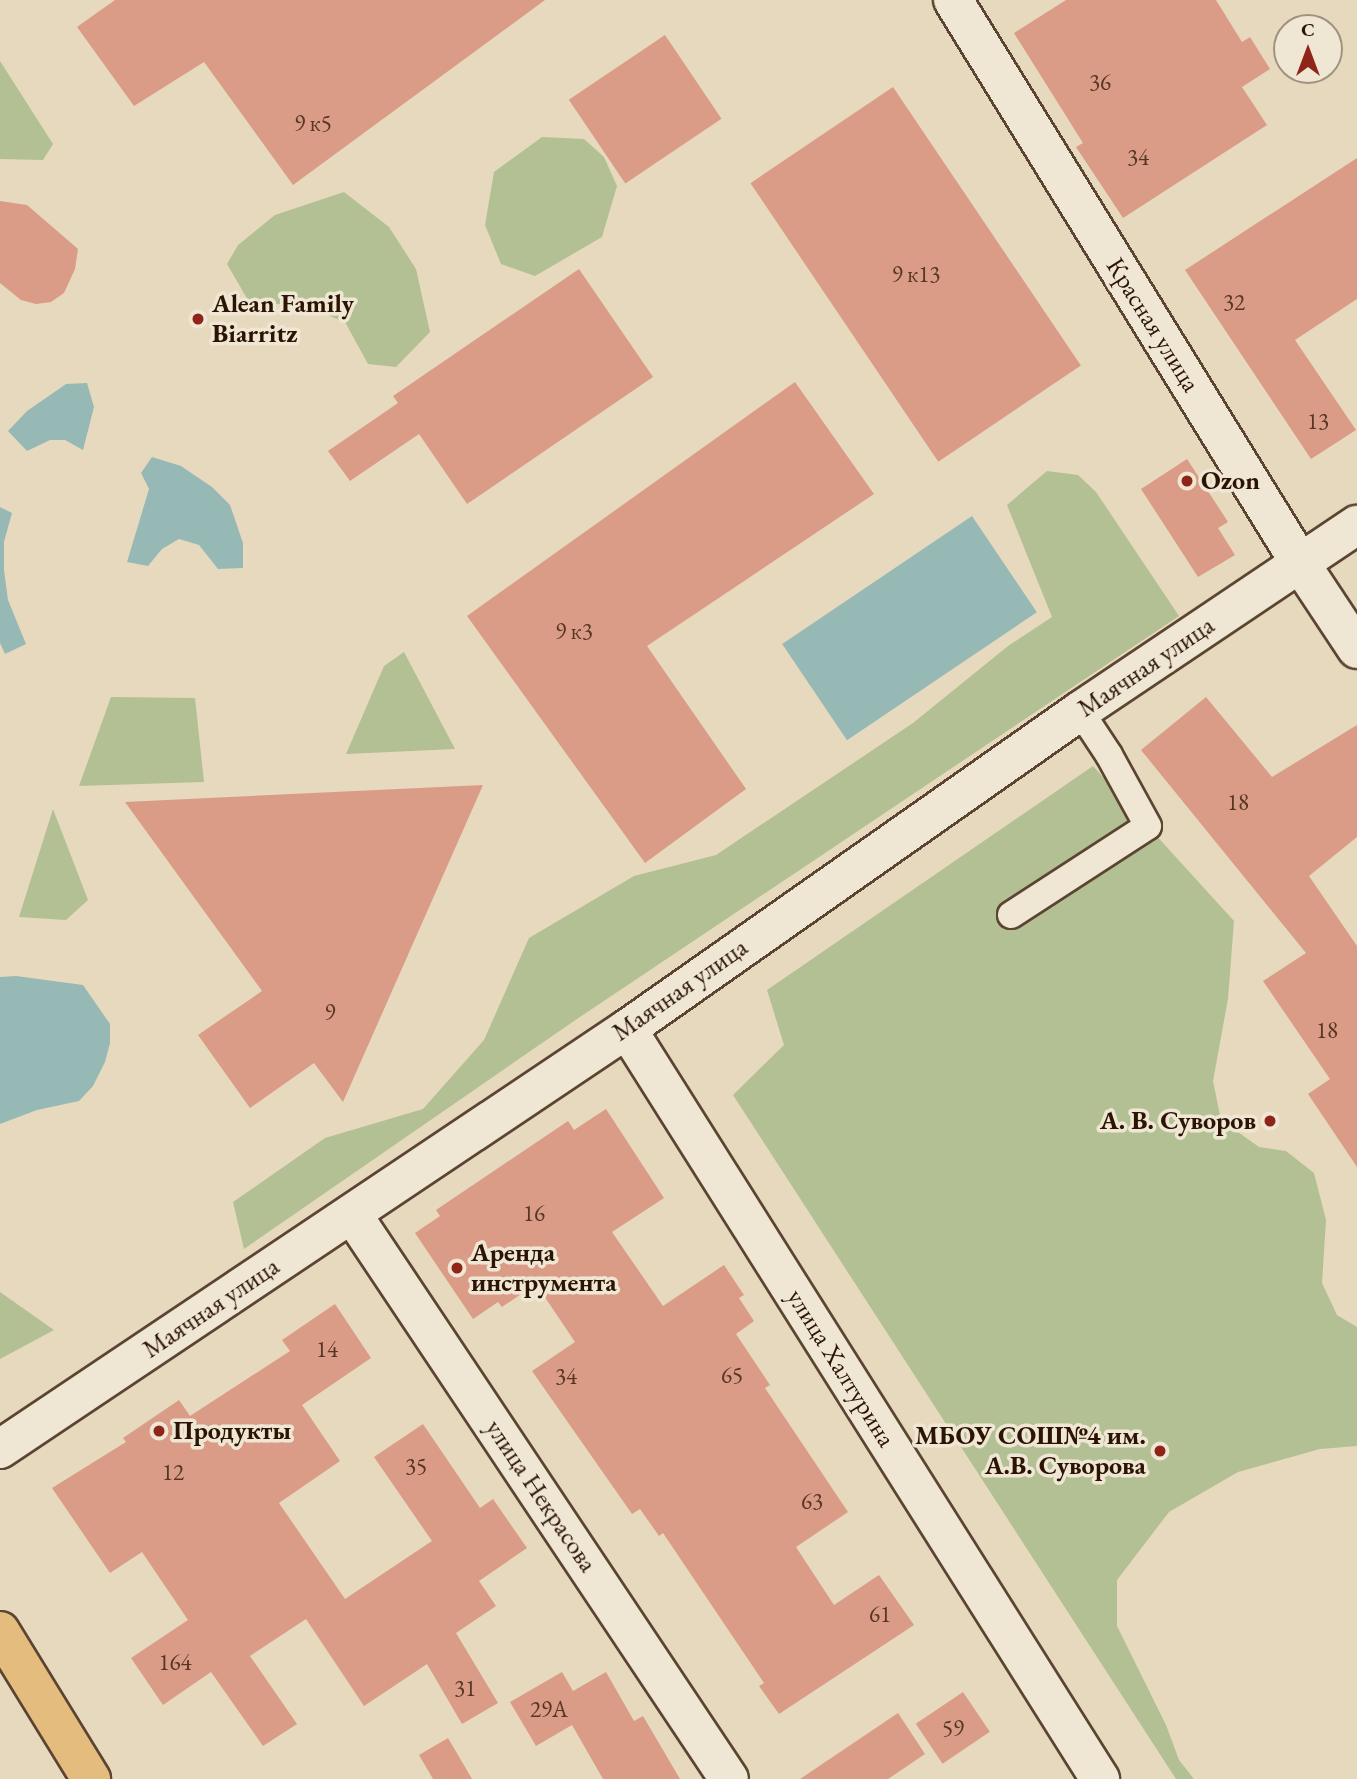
<!DOCTYPE html>
<html>
<head>
<meta charset="utf-8">
<style>
  body { margin:0 }
  #map { position:relative; width:1357px; height:1779px; overflow:hidden; background:#e7d9bd; font-family:"EB Garamond",serif }
  div>[style] { position:absolute }
  .green>* { inset:0; background:#b3c093 }
  .water>* { inset:0; background:#97b9b6; transform-origin:0 0 }
  .building>* { inset:0; background:#da9c86; transform-origin:0 0 }
  .roads { filter:drop-shadow(2px 0 #5b4532) drop-shadow(-2px 0 #5b4532) drop-shadow(0 2px #5b4532) drop-shadow(0 -2px #5b4532) }
  .lane>* { height:26px; margin:-13px; padding:0 13px; transform-origin:13px; border-radius:13px; background:#efe6d4 }
  .street>* { height:38px; margin:-19px; padding:0 19px; transform-origin:19px; border-radius:19px; background:#efe6d4 }
  .primary>* { height:38px; margin:-19px; padding:0 19px; transform-origin:19px; border-radius:19px; background:#e4bc7e }
  .dots>* { width:19px; height:19px; translate:-50% -50%; box-sizing:border-box; border:4px solid #efe6d4; border-radius:50% }
  span { translate:-50% -50%; white-space:nowrap; text-align:center; line-height:1.15; -webkit-text-stroke:7px #efe6d4; paint-order:stroke }
  .number-label { font-size:23px; color:#583624 }
  .number-label span { -webkit-text-stroke-width:0 }
  .poi-label { font-size:26px; color:#2c1403; font-weight:700 }
  .left { translate:0 -50%; text-align:left }
  .right { translate:-100% -50%; text-align:right }
  .street-label { font-size:26px; color:#2c1403 }
  .north { position:absolute; left:1273px; top:14px; width:70px; height:70px; box-sizing:border-box; background:#efe6d4; border:2px solid #a19280; border-radius:50%; rotate:0deg; font-size:19px; font-weight:700; line-height:28px; text-align:center; color:#2c1403 }
  .north::after { content:''; display:block; margin:auto; width:24px; height:32px; background:#8f2418; clip-path:polygon(50% 0,100% 100%,50% 72%,0 100%) }
</style>
</head>
<body>
<div id="map">
  <div class="green">
    <div style="clip-path:polygon(0 61px,53px 144px,43px 160px,0 159px)"></div>
    <div style="clip-path:polygon(542px 137px,584px 139px,604px 157px,617px 186px,602px 237px,535px 276px,501px 264px,485px 225px,494px 172px)"></div>
    <div style="clip-path:polygon(344px 192px,389px 227px,416px 269px,430px 332px,396px 367px,368px 364px,345px 322px,294px 302px,252px 307px,227px 264px,238px 245px,275px 215px)"></div>
    <div style="clip-path:polygon(1047px 471px,1078px 475px,1096px 492px,1179px 616px,574px 1021px,244px 1249px,233px 1202px,325px 1138px,423px 1109px,484px 1040px,529px 938px,634px 876px,716px 855px,913px 723px,1008px 646px,1052px 617px,1007px 505px)"></div>
    <div style="clip-path:polygon(404px 652px,455px 749px,346px 754px,384px 666px)"></div>
    <div style="clip-path:polygon(111px 697px,195px 698px,204px 782px,79px 786px)"></div>
    <div style="clip-path:polygon(1093px 766px,1234px 921px,1228px 999px,1213px 1081px,1221px 1120px,1259px 1147px,1286px 1151px,1314px 1173px,1326px 1220px,1322px 1283px,1337px 1315px,1357px 1327px,1357px 1446px,1320px 1449px,1238px 1472px,1169px 1512px,1117px 1580px,1117px 1626px,1166px 1725px,1179px 1760px,1194px 1779px,1176px 1779px,733px 1095px,784px 1045px,767px 990px)"></div>
    <div style="clip-path:polygon(53px 809px,88px 900px,66px 920px,19px 917px)"></div>
    <div style="clip-path:polygon(0 1292px,54px 1330px,0 1359px)"></div>
  </div>
  <div class="water">
    <div style="clip-path:polygon(87px 383px,94px 407px,83px 450px,65px 440px,50px 440px,27px 451px,8px 431px,27px 411px,66px 384px)"></div>
    <div style="clip-path:polygon(152px 457px,181px 466px,212px 487px,230px 505px,243px 543px,243px 568px,218px 569px,199px 545px,179px 539px,162px 549px,148px 566px,127px 562px,149px 489px,141px 473px)"></div>
    <div style="clip-path:polygon(0 507px,12px 513px,4px 542px,4px 570px,8px 600px,26px 644px,5px 654px,0 643px)"></div>
    <div style="left:972px;top:516px;width:116px;height:229px;rotate:56deg"></div>
    <div style="clip-path:polygon(16px 976px,83px 985px,110px 1024px,110px 1043px,105px 1062px,93px 1086px,79px 1101px,37px 1110px,0 1124px,0 977px)"></div>
  </div>
  <div class="building">
    <div style="clip-path:polygon(115px 0,545px 0,293px 185px,204px 62px,134px 106px,77px 27px)"></div>
    <div style="clip-path:polygon(1066px 0,1216px 0,1242px 42px,1250px 37px,1270px 69px,1242px 87px,1267px 125px,1123px 218px,1076px 147px,1083px 143px,1014px 33px)"></div>
    <div style="left:665px;top:35px;width:101px;height:116px;rotate:56deg"></div>
    <div style="left:893px;top:87px;width:336px;height:172px;rotate:56deg"></div>
    <div style="clip-path:polygon(1357px 158px,1357px 299px,1295px 340px,1356px 430px,1311px 459px,1185px 270px)"></div>
    <div style="clip-path:polygon(0 201px,27px 205px,78px 249px,75px 269px,64px 293px,51px 302px,36px 304px,21px 300px,0 283px)"></div>
    <div style="clip-path:polygon(579px 269px,653px 377px,467px 504px,419px 434px,350px 481px,328px 451px,398px 403px,393px 396px)"></div>
    <div style="clip-path:polygon(795px 382px,874px 494px,647px 646px,746px 789px,645px 863px,467px 616px)"></div>
    <div style="clip-path:polygon(1187px 459px,1228px 522px,1218px 528px,1235px 555px,1198px 577px,1141px 489px)"></div>
    <div style="clip-path:polygon(1206px 697px,1272px 777px,1357px 725px,1357px 837px,1309px 876px,1357px 946px,1357px 1167px,1308px 1094px,1330px 1079px,1263px 981px,1306px 953px,1141px 750px)"></div>
    <div style="clip-path:polygon(483px 785px,343px 1102px,314px 1063px,250px 1108px,198px 1035px,262px 991px,125px 802px)"></div>
    <div style="clip-path:polygon(606px 1109px,664px 1198px,612px 1232px,663px 1306px,724px 1265px,744px 1295px,739px 1298px,754px 1321px,736px 1334px,770px 1385px,765px 1388px,848px 1512px,796px 1547px,834px 1605px,879px 1575px,914px 1625px,779px 1714px,759px 1686px,764px 1683px,663px 1533px,659px 1536px,640px 1509px,632px 1514px,532px 1371px,575px 1342px,536px 1284px,502px 1307px,498px 1302px,473px 1319px,415px 1233px,440px 1216px,436px 1210px,568px 1121px,574px 1130px)"></div>
    <div style="clip-path:polygon(335px 1304px,371px 1358px,302px 1405px,340px 1461px,279px 1503px,345px 1599px,432px 1541px,374px 1457px,423px 1424px,480px 1508px,493px 1499px,527px 1548px,479px 1581px,496px 1606px,456px 1633px,498px 1703px,462px 1724px,427px 1664px,364px 1706px,306px 1619px,250px 1656px,297px 1724px,263px 1746px,211px 1672px,163px 1705px,131px 1658px,188px 1620px,142px 1552px,110px 1573px,52px 1488px,126px 1442px,123px 1438px,179px 1400px,190px 1416px,290px 1351px,282px 1340px)"></div>
    <div style="clip-path:polygon(562px 1672px,573px 1691px,606px 1672px,634px 1721px,643px 1716px,680px 1779px,603px 1779px,572px 1725px,536px 1746px,510px 1702px)"></div>
    <div style="left:963px;top:1692px;width:48px;height:57px;rotate:56deg"></div>
    <div style="clip-path:polygon(898px 1713px,925px 1754px,888px 1779px,800px 1779px)"></div>
    <div style="clip-path:polygon(448px 1738px,472px 1779px,433px 1779px,419px 1755px)"></div>
  </div>
  <div class="roads">
    <div class="lane">
      <div style="left:1011px;top:915px;width:163px;rotate:-33deg"></div>
      <div style="left:1148px;top:826px;width:81px;rotate:-118.8deg"></div>
      <div style="left:1109px;top:755px;width:53px;rotate:-123.4deg"></div>
    </div>
    <div class="street">
      <div style="left:953px;top:0;width:661px;rotate:58.35deg"></div>
      <div style="left:1300px;top:563px;width:103px;rotate:56.5deg"></div>
      <div style="left:627px;top:1029px;width:887px;rotate:57.76deg"></div>
      <div style="left:352px;top:1214px;width:679px;rotate:56.29deg"></div>
      <div style="left:0;top:1449px;width:755px;rotate:-33.82deg"></div>
      <div style="left:627px;top:1029px;width:553px;rotate:-35.07deg"></div>
      <div style="left:1080px;top:711px;width:334px;rotate:-33.9deg"></div>
    </div>
    <div class="primary">
      <div style="left:0;top:1631px;width:174px;rotate:58.4deg"></div>
    </div>
  </div>
  <div class="dots">
    <div style="left:198px;top:319px;background:#8f2418"></div>
    <div style="left:1187px;top:481px;background:#8f2418"></div>
    <div style="left:1270px;top:1121px;background:#8f2418"></div>
    <div style="left:457px;top:1268px;background:#8f2418"></div>
    <div style="left:159px;top:1431px;background:#8f2418"></div>
    <div style="left:1160px;top:1451px;background:#8f2418"></div>
  </div>
  <div class="number-label">
    <span style="left:1100px;top:82px">36</span>
    <span style="left:313px;top:123px">9 к5</span>
    <span style="left:1138px;top:157px">34</span>
    <span style="left:916px;top:274px">9 к13</span>
    <span style="left:1234px;top:302px">32</span>
    <span style="left:1318px;top:421px">13</span>
    <span style="left:574px;top:631px">9 к3</span>
    <span style="left:1238px;top:802px">18</span>
    <span style="left:330px;top:1012px">9</span>
    <span style="left:1327px;top:1030px">18</span>
    <span style="left:534px;top:1213px">16</span>
    <span style="left:327px;top:1349px">14</span>
    <span style="left:732px;top:1375px">65</span>
    <span style="left:566px;top:1376px">34</span>
    <span style="left:416px;top:1466px">35</span>
    <span style="left:173px;top:1472px">12</span>
    <span style="left:812px;top:1501px">63</span>
    <span style="left:880px;top:1614px">61</span>
    <span style="left:175px;top:1662px">164</span>
    <span style="left:465px;top:1688px">31</span>
    <span style="left:549px;top:1709px">29А</span>
    <span style="left:953px;top:1728px">59</span>
  </div>
  <div class="poi-label">
    <span class="left" style="left:212px;top:319px">Alean Family<br>Biarritz</span>
    <span class="left" style="left:1201px;top:481px">Ozon</span>
    <span class="right" style="left:1256px;top:1121px">А. В. Суворов</span>
    <span class="left" style="left:471px;top:1268px">Аренда<br>инструмента</span>
    <span class="left" style="left:173px;top:1431px">Продукты</span>
    <span class="right" style="left:1146px;top:1451px">МБОУ СОШ№4 им.<br>А.В. Суворова</span>
  </div>
  <div class="street-label">
    <span style="left:1153px;top:325px;rotate:58deg">Красная улица</span>
    <span style="left:1146px;top:667px;rotate:-34deg">Маячная улица</span>
    <span style="left:680px;top:990px;rotate:-35deg">Маячная улица</span>
    <span style="left:211px;top:1308px;rotate:-34deg">Маячная улица</span>
    <span style="left:841px;top:1368px;rotate:58deg">улица Халтурина</span>
    <span style="left:541px;top:1496px;rotate:56deg">улица Некрасова</span>
  </div>
  <div class="north">С</div>
</div>
</body>
</html>
